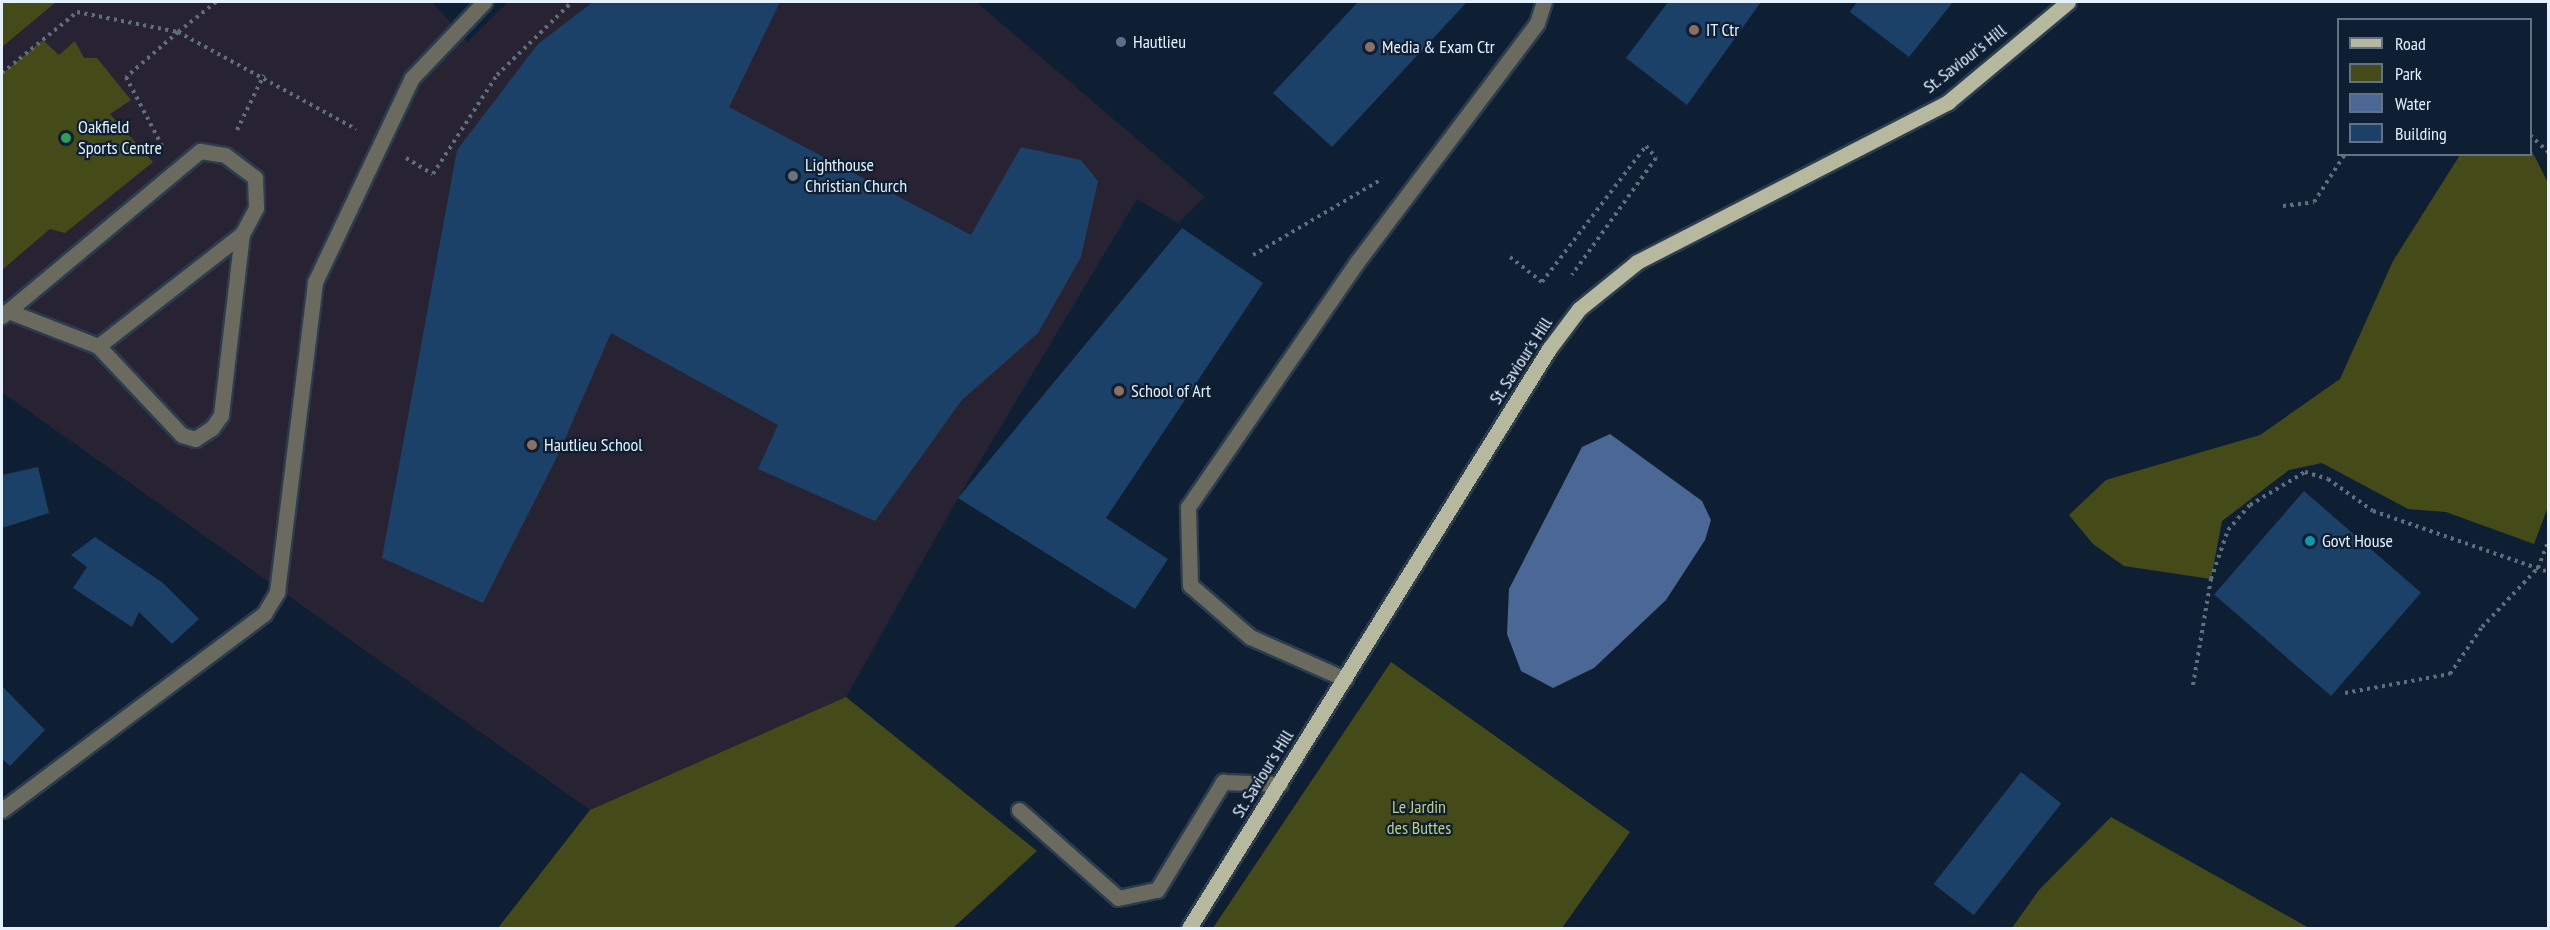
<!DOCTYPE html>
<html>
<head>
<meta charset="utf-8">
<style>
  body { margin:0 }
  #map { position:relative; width:2550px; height:930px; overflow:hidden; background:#0e1f33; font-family:"PT Sans Narrow",sans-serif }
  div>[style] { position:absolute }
  .education>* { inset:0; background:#282332 }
  .green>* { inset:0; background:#444b19 }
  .water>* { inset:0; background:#4b6795 }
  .building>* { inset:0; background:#1c4168; transform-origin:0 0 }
  .path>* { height:4px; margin-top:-2px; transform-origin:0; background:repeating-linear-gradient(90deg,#606f80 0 3px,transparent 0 7.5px) }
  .roads { filter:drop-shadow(2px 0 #2c3c4f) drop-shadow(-2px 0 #2c3c4f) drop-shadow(0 2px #2c3c4f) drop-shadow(0 -2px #2c3c4f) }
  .minor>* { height:15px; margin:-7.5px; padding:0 7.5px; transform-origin:7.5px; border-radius:7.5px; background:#6a6b5e }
  .major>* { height:15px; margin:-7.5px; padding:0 7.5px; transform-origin:7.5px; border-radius:7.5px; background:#b6b99e }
  .dots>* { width:16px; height:16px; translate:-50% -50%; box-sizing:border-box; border:3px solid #0e1f33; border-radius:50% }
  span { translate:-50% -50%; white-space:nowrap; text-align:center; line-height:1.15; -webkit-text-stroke:4.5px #0e1f33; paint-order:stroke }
  .poi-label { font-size:18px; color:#e5f1fe }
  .left { translate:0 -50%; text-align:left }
  .street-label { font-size:18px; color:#e5f1fe }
  .park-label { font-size:18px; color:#c0cd79 }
  .frame { position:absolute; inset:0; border:3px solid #e5f1fe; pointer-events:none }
  .legend { position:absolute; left:2337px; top:18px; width:195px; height:138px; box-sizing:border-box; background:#0e1f33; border:2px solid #647384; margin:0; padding:8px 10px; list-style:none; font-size:18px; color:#e5f1fe }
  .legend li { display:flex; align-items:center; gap:12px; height:30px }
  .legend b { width:30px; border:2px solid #647384 }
</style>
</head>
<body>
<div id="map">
  <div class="education">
    <div style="clip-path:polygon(2px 2px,432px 2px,468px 42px,508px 2px,976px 2px,1205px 197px,1178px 223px,1137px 199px,958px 498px,846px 697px,590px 810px,2px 392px)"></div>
  </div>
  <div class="green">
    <div style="clip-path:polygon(2px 2px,56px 2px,2px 47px)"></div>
    <div style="clip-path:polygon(43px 40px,59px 55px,75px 41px,84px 58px,97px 58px,131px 100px,110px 114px,153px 162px,65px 233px,50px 229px,2px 270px,2px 74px)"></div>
    <div style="clip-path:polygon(2531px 149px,2548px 183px,2548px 507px,2534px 544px,2446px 512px,2408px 509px,2322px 463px,2289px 470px,2222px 521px,2211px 579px,2124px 566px,2093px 544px,2069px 515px,2106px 480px,2260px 435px,2340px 379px,2393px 261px,2460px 155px,2530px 154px)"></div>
    <div style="clip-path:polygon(1391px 662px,1630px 832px,1562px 928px,1213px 928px)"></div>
    <div style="clip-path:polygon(846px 697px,1037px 851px,953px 928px,498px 928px,590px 810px)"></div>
    <div style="clip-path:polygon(2111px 817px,2309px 928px,2012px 928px,2039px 890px)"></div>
  </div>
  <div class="water">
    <div style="clip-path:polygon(1610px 434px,1702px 501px,1711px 520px,1705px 540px,1666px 600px,1594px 668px,1553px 688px,1521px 671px,1507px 634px,1509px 589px,1582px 447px)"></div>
  </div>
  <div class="building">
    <div style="clip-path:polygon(593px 2px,780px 2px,729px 107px,971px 235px,1021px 147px,1081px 160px,1098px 181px,1081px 257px,1038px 333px,962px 400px,875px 521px,758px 469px,778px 425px,611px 333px,558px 455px,483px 603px,382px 558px,457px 150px,538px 44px)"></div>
    <div style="clip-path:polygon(1358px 2px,1467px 2px,1332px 147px,1273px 93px)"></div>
    <div style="clip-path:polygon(1668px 2px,1761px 2px,1687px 105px,1626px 58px)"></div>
    <div style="clip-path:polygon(1857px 2px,1953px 2px,1909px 57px,1850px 12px)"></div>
    <div style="clip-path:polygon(1182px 228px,1263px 283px,1106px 518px,1168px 559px,1135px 609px,958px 498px)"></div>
    <div style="clip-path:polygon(38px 467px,49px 513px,2px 528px,2px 475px)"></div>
    <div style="left:2304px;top:491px;width:155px;height:137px;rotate:41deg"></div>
    <div style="clip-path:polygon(95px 537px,163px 583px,199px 619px,172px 644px,139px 612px,132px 627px,73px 588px,87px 567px,71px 555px)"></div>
    <div style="clip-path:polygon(2px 686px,45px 730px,10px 766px,2px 759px)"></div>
    <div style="left:2021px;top:772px;width:51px;height:142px;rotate:38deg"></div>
  </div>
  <div class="path">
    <div style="left:216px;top:2px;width:48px;rotate:141.7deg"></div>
    <div style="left:178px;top:32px;width:203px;rotate:28.6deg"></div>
    <div style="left:2px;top:73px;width:97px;rotate:-39.1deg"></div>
    <div style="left:77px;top:12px;width:103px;rotate:11.2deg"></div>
    <div style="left:178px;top:32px;width:69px;rotate:139.1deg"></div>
    <div style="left:126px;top:77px;width:78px;rotate:62.4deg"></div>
    <div style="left:237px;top:130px;width:61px;rotate:-63.9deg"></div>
    <div style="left:2530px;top:135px;width:25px;rotate:43deg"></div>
    <div style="left:406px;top:158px;width:31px;rotate:31deg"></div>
    <div style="left:433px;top:174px;width:118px;rotate:-57.1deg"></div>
    <div style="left:497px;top:75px;width:105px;rotate:-44.2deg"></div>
    <div style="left:2283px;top:206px;width:31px;rotate:-7deg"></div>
    <div style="left:2314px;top:202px;width:57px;rotate:-57.1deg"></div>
    <div style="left:1253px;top:255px;width:150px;rotate:-30.5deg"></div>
    <div style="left:1510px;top:257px;width:41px;rotate:38deg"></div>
    <div style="left:1542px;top:282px;width:171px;rotate:-52.6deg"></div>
    <div style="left:1646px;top:146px;width:16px;rotate:50deg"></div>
    <div style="left:1656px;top:158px;width:144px;rotate:125.7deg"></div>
    <div style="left:2193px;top:685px;width:108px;rotate:-80.4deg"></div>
    <div style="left:2211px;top:579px;width:52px;rotate:-70.9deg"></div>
    <div style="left:2228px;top:530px;width:33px;rotate:-49deg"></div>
    <div style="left:2250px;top:505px;width:64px;rotate:-31deg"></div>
    <div style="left:2305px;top:472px;width:24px;rotate:17deg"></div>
    <div style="left:2328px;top:479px;width:55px;rotate:35.4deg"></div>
    <div style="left:2373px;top:511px;width:185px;rotate:19.2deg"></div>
    <div style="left:2345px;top:693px;width:107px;rotate:-10.3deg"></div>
    <div style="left:2450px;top:674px;width:57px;rotate:-55.8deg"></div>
    <div style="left:2482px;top:627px;width:81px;rotate:-46.5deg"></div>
    <div style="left:2538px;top:568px;width:28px;rotate:-69deg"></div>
  </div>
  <div class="roads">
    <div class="minor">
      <div style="left:2px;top:316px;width:258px;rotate:-39.8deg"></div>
      <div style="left:200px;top:151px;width:25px;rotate:9deg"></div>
      <div style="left:225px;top:155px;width:38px;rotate:37deg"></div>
      <div style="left:255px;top:178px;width:30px;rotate:88deg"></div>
      <div style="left:256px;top:208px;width:30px;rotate:118deg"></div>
      <div style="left:242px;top:234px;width:182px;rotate:142.1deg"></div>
      <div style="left:98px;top:346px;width:97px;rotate:-158.7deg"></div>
      <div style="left:98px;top:346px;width:122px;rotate:46.7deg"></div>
      <div style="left:182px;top:435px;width:14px;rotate:17deg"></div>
      <div style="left:195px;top:439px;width:20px;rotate:-33deg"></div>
      <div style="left:212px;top:428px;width:16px;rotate:-55deg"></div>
      <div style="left:221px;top:415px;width:182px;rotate:-83.4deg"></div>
      <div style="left:1345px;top:679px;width:104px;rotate:-156.1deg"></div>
      <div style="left:1250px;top:637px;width:79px;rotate:-139.1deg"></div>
      <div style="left:1190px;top:585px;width:78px;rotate:-91.5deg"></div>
      <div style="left:1188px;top:507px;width:298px;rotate:-55.4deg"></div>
      <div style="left:1357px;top:262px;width:299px;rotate:-53deg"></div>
      <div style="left:1537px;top:23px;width:22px;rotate:-72deg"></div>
      <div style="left:2px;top:810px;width:327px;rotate:-36.8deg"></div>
      <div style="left:264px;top:614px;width:26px;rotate:-59deg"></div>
      <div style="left:277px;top:592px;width:312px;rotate:-83deg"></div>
      <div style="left:315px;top:282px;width:226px;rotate:-64.6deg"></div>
      <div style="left:412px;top:78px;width:105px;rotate:-46.5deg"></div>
      <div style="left:1019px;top:810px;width:132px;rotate:41.6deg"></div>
      <div style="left:1118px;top:898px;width:40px;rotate:-12deg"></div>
      <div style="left:1157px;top:890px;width:127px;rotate:-58.6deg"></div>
      <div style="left:1223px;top:782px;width:57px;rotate:2deg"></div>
    </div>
    <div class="major">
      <div style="left:1189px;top:928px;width:682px;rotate:-58.13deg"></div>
      <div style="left:1549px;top:349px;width:50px;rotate:-53.1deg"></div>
      <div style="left:1579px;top:309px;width:75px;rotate:-39deg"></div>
      <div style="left:1637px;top:262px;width:350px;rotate:-27.2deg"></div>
      <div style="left:1948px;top:102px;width:156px;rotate:-39.8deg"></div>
    </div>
  </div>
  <div class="dots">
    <div style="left:1694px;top:30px;background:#8d6e63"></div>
    <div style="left:1121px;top:42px;background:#5c6f8a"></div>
    <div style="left:1370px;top:47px;background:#8d6e63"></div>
    <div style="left:66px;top:138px;background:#2e9e5b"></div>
    <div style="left:793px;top:176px;background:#6b7280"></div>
    <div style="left:1119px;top:391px;background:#8d6e63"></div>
    <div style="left:532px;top:445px;background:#8d6e63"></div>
    <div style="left:2310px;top:541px;background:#0f9aa8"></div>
  </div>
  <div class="poi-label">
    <span class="left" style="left:1706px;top:30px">IT Ctr</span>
    <span class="left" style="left:1133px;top:42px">Hautlieu</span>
    <span class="left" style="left:1382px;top:47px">Media &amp; Exam Ctr</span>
    <span class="left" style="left:78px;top:138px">Oakfield<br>Sports Centre</span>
    <span class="left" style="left:805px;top:176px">Lighthouse<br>Christian Church</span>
    <span class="left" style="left:1131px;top:391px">School of Art</span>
    <span class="left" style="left:544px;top:445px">Hautlieu School</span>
    <span class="left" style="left:2322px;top:541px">Govt House</span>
  </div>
  <div class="street-label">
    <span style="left:1965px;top:59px;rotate:-38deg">St. Saviour's Hill</span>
    <span style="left:1521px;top:361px;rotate:-57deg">St. Saviour's Hill</span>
    <span style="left:1263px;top:774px;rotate:-58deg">St. Saviour's Hill</span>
  </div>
  <div class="park-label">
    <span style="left:1419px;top:818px">Le Jardin<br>des Buttes</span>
  </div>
  <div class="frame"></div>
  <ul class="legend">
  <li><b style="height:8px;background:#b6b99e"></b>Road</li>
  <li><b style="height:16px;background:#444b19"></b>Park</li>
  <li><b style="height:16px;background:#4b6795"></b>Water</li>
  <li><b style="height:16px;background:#1c4168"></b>Building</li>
  </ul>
</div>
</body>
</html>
